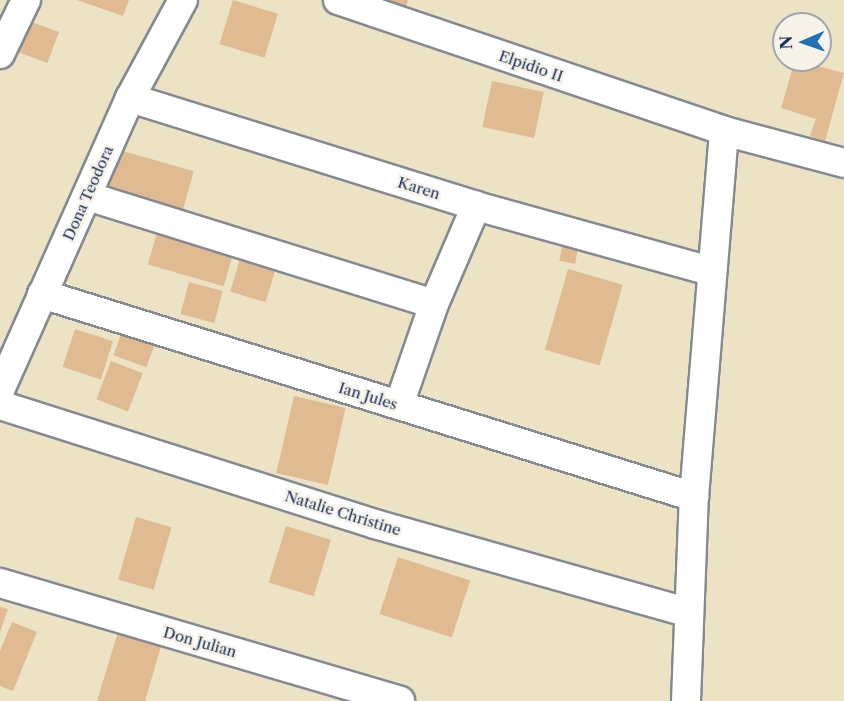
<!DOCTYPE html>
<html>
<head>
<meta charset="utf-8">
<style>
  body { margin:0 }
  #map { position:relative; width:844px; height:701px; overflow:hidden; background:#ece3c5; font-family:"Libre Caslon Text",serif }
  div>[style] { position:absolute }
  .building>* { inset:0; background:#e0ba91; transform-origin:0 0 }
  .roads { filter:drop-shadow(2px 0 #848992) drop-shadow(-2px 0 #848992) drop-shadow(0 2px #848992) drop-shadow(0 -2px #848992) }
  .street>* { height:28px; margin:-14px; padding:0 14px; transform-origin:14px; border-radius:14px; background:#fff }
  span { translate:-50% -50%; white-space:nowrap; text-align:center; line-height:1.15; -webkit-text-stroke:5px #f7f3e8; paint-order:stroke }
  .street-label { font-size:15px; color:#1b2f5e }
  .north { position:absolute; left:772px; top:12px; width:60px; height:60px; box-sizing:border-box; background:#f7f3e8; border:2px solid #9fa5b1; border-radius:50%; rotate:268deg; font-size:16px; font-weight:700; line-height:24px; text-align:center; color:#1b2f5e }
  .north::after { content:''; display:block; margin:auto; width:21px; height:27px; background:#1f6fb2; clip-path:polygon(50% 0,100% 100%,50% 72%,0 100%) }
</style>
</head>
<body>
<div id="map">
  <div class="building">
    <div style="clip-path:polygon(77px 0,129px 0,123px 16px)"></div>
    <div style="left:233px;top:0;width:47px;height:46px;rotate:17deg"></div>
    <div style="clip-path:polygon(385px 0,408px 0,406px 7px)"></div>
    <div style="left:26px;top:20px;width:35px;height:33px;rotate:20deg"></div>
    <div style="clip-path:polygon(795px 60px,844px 73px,825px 141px,810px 136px,816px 119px,781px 108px)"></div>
    <div style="left:492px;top:81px;width:53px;height:47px;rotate:12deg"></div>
    <div style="left:116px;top:149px;width:81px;height:40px;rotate:16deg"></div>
    <div style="left:158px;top:229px;width:79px;height:37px;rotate:16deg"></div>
    <div style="left:563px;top:242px;width:16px;height:19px;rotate:11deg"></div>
    <div style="left:240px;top:259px;width:37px;height:34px;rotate:17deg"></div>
    <div style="left:568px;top:269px;width:57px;height:84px;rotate:16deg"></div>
    <div style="left:189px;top:282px;width:35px;height:33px;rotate:15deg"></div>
    <div style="left:75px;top:329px;width:40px;height:40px;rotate:18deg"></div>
    <div style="left:123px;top:329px;width:35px;height:28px;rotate:20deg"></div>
    <div style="left:111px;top:361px;width:34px;height:41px;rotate:21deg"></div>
    <div style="left:294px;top:396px;width:53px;height:79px;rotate:13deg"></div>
    <div style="left:136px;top:517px;width:37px;height:65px;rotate:16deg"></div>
    <div style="left:286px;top:526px;width:47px;height:59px;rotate:17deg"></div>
    <div style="left:398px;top:557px;width:76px;height:60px;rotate:18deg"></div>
    <div style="clip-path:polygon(0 607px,8px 609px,0 632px)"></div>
    <div style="clip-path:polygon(12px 622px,37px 632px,13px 691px,0 686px,0 651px)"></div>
    <div style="clip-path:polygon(118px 632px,161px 646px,145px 701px,97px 701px)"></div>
  </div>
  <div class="roads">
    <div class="street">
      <div style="left:338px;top:0;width:408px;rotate:18.7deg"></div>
      <div style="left:724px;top:131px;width:124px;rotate:14.9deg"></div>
      <div style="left:0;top:54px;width:60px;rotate:-64.3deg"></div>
      <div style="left:130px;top:98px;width:362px;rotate:17.3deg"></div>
      <div style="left:476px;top:206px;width:244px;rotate:15.5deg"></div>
      <div style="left:87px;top:196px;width:363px;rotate:17.3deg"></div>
      <div style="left:434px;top:304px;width:107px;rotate:-66.8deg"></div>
      <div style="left:42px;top:294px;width:683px;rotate:17.29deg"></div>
      <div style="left:0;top:390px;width:320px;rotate:-66deg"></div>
      <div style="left:130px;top:98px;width:111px;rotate:-61.6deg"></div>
      <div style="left:0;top:405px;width:393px;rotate:17.6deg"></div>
      <div style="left:375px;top:524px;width:326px;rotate:15.8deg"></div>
      <div style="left:399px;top:405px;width:107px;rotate:-70.9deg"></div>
      <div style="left:0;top:583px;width:417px;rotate:16.4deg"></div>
      <div style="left:686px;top:701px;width:204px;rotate:-87.8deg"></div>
      <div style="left:694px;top:497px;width:367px;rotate:-85.3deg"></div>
    </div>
  </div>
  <div class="street-label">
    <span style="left:531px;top:66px;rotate:19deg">Elpidio II</span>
    <span style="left:419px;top:188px;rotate:17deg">Karen</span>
    <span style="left:88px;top:193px;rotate:-66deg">Dona Teodora</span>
    <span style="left:368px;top:396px;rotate:17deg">Ian Jules</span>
    <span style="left:343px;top:513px;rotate:17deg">Natalie Christine</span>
    <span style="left:200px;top:642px;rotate:16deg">Don Julian</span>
  </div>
  <div class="north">N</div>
</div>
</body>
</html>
